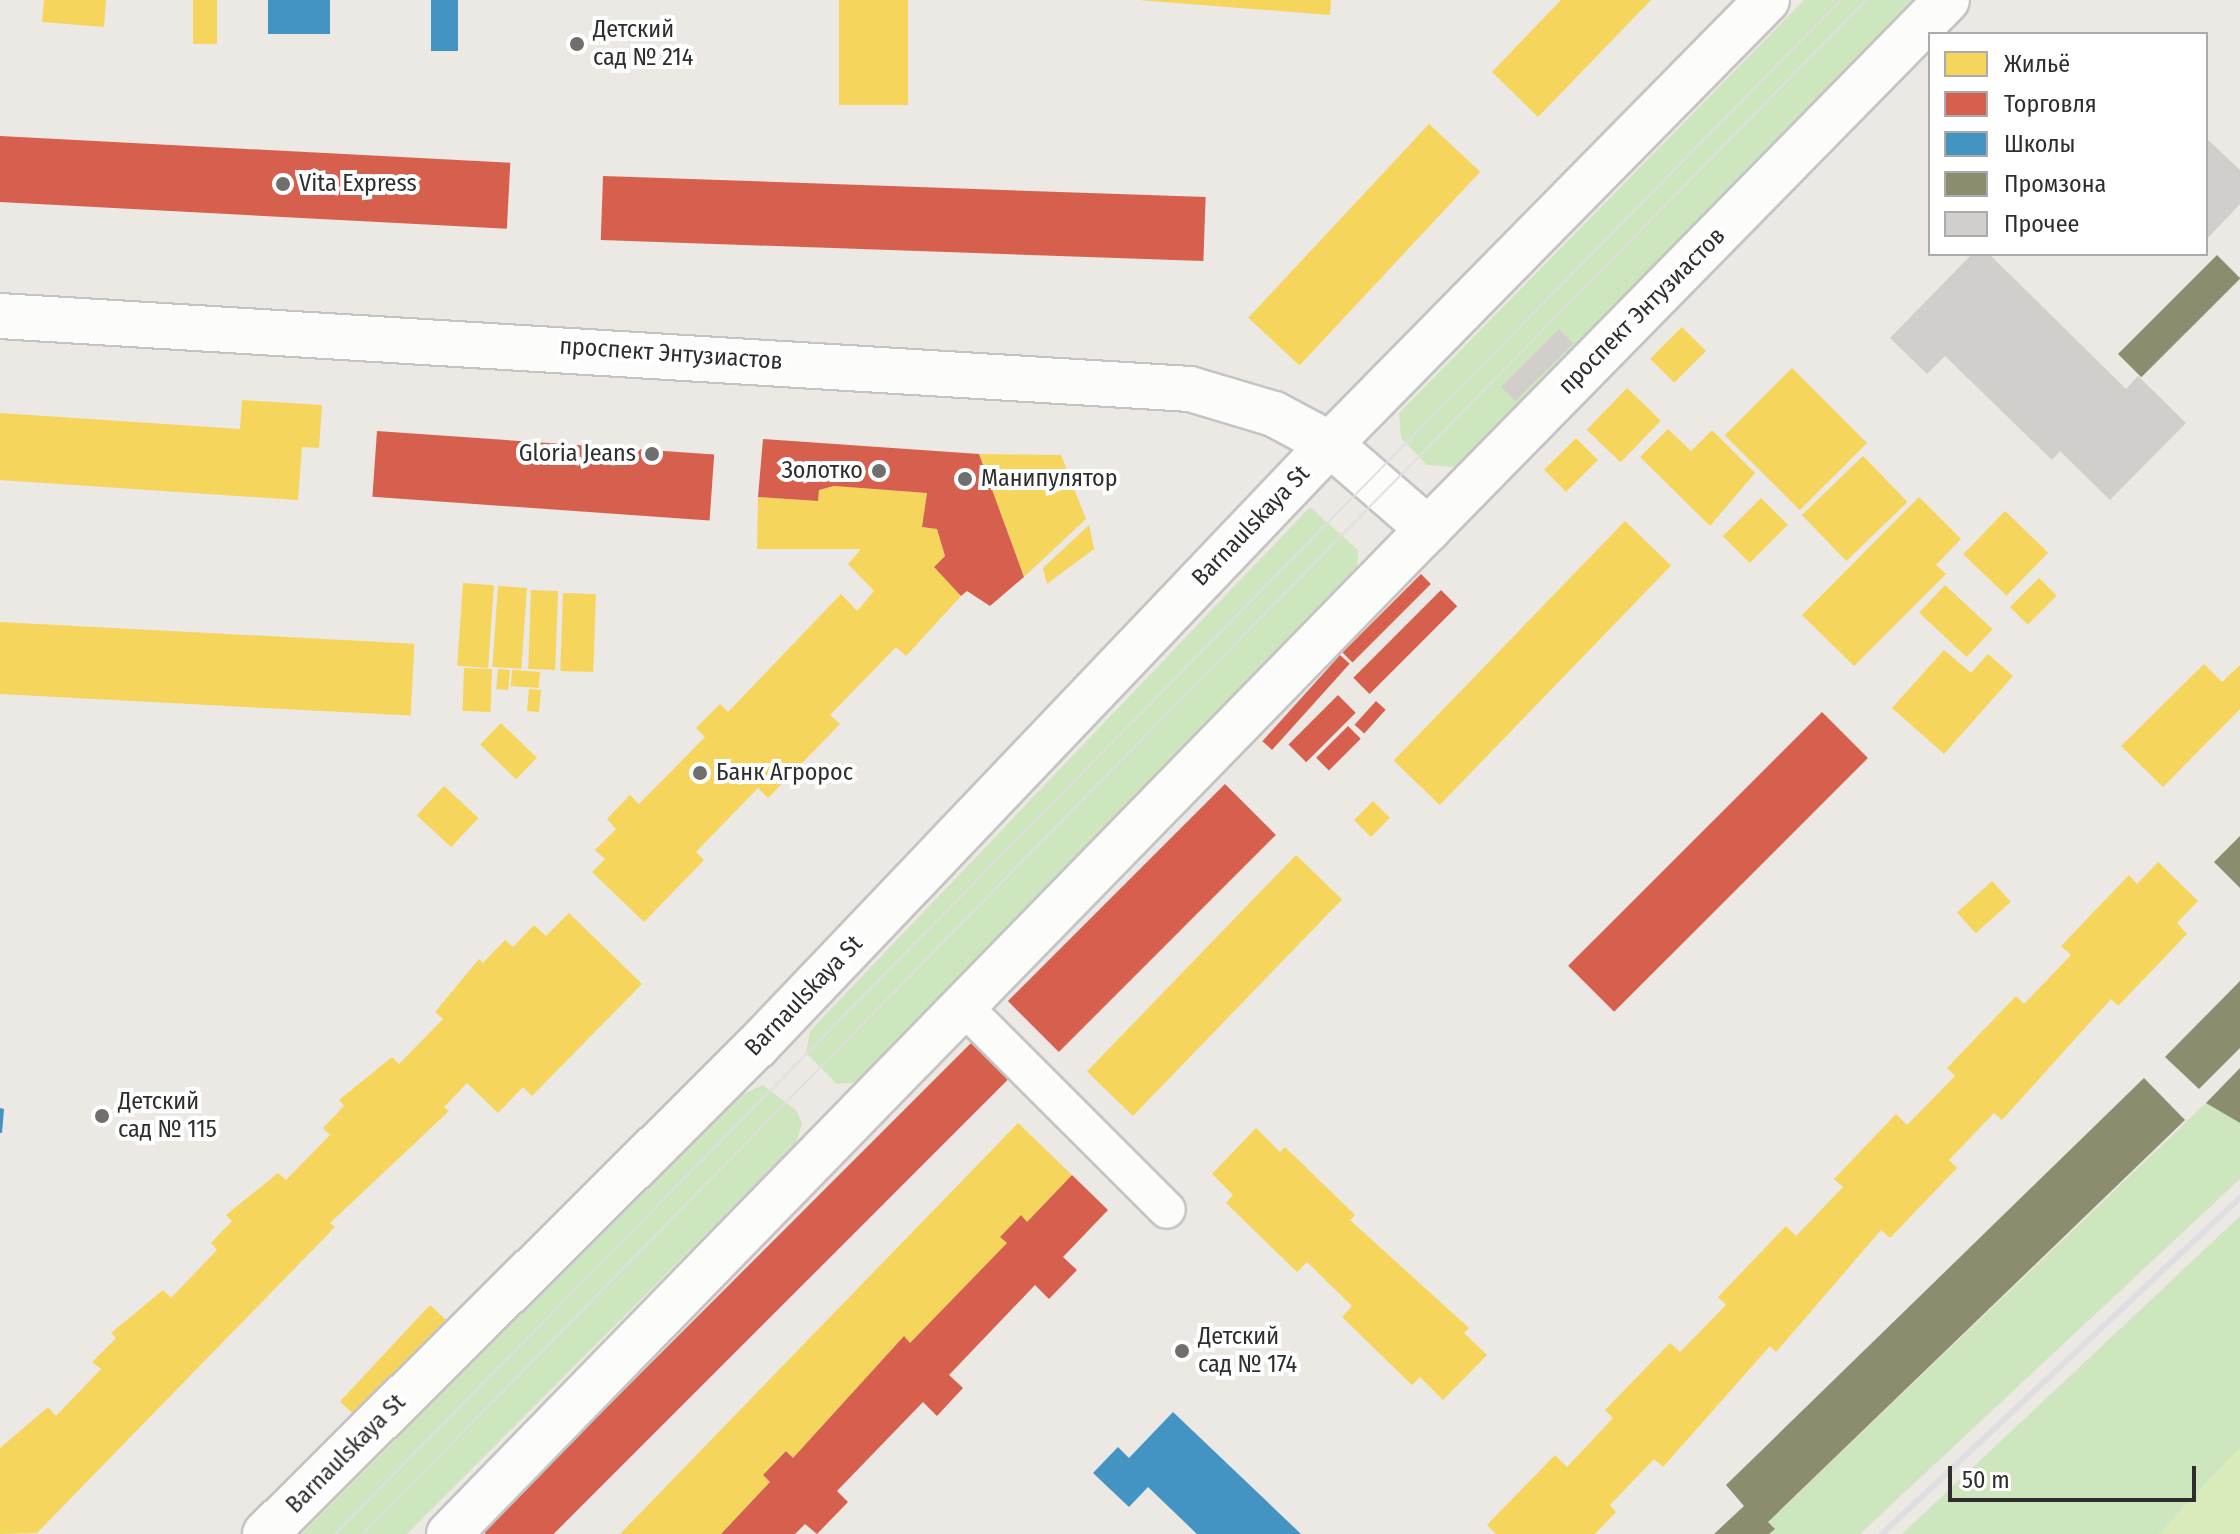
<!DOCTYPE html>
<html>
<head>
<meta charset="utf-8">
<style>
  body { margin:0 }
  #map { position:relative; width:2240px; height:1534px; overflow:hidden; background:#ece8e4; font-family:"Fira Sans Condensed",sans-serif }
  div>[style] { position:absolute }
  .green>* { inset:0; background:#cee6be }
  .pitch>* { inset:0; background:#d9eabb }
  .homes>* { inset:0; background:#f6d55c; transform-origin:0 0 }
  .shops>* { inset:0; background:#d6604d; transform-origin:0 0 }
  .schools>* { inset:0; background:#4393c3; transform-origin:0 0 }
  .industry>* { inset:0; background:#8c8c6e; transform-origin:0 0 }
  .building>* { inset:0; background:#d1cecb; transform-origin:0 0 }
  .roads { filter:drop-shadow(2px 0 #c5c4c5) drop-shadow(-2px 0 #c5c4c5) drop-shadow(0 2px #c5c4c5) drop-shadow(0 -2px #c5c4c5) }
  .minor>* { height:36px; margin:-18px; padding:0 18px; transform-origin:18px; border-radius:18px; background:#fcfcfb }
  .tertiary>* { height:44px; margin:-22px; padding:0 22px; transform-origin:22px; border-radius:22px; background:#fcfcfb }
  .secondary>* { height:44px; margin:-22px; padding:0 22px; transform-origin:22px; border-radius:22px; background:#fcfcfb }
  .tram>* { height:2px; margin:-1px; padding:0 1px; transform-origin:1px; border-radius:1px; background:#dfdfe1 }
  .rail>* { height:6px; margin:-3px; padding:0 3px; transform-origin:3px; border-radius:3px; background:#dfdfe1 }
  .dots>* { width:22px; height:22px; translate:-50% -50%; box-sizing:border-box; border:4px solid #fff; border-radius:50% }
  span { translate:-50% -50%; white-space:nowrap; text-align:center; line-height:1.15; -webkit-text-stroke:8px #fff; paint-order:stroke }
  .poi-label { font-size:24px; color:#2e2e2e }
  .left { translate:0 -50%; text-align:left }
  .right { translate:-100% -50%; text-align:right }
  .street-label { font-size:24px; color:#2e2e2e }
  .legend { position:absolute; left:1928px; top:32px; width:280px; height:224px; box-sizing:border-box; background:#fff; border:2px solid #ababab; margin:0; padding:10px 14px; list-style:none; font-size:24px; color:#2e2e2e }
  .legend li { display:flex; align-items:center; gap:16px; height:40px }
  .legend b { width:40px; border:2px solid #ababab }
  .scale { position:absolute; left:1948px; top:1466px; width:248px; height:36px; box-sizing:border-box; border:4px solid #2e2e2e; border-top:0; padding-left:10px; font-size:24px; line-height:28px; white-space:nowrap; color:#2e2e2e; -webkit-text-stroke:6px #fff; paint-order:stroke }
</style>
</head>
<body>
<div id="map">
  <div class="green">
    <div style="clip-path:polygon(1804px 0,1914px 0,1455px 467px,1427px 465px,1401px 438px,1399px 413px)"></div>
    <div style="clip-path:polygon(1310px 507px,1358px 550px,1357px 568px,861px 1082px,837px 1084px,806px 1053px,810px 1031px)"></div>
    <div style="clip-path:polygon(763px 1085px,796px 1110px,802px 1123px,796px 1144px,407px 1534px,301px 1534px,741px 1095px)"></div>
    <div style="clip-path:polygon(2206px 1103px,2240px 1123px,2240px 1179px,1860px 1534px,1769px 1534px,1774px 1529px,1768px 1522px)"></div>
    <div style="clip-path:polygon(2240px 1216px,2240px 1490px,2161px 1534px,1902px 1534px)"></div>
  </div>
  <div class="pitch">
    <div style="clip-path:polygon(2240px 1447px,2240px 1534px,2158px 1534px)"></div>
  </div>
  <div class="homes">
    <div style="clip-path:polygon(44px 0,106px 0,104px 27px,42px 22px)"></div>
    <div style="left:193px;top:0;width:24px;height:44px"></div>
    <div style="left:839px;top:0;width:69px;height:105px"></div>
    <div style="clip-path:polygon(1139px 0,1331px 0,1330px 15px)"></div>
    <div style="clip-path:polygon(1561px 0,1651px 0,1538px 117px,1492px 72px)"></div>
    <div style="left:1429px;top:124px;width:70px;height:265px;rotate:43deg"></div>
    <div style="left:1682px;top:327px;width:34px;height:45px;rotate:45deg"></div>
    <div style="left:1792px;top:368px;width:106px;height:95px;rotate:45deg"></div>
    <div style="left:1627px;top:388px;width:47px;height:58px;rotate:44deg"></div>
    <div style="clip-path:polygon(242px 400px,322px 405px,319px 448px,302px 447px,298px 500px,0 480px,0 413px,240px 429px)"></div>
    <div style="clip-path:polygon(1668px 429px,1691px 451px,1712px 430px,1755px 473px,1710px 526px,1640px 457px)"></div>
    <div style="left:1576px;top:438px;width:31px;height:45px;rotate:45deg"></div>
    <div style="clip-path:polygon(979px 454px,1061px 455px,1086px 519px,1024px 577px)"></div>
    <div style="left:1863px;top:456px;width:64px;height:85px;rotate:46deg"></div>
    <div style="clip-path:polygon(834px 486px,927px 493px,922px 527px,937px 529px,945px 556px,934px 567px,961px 596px,906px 656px,896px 647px,830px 715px,840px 724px,768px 798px,758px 788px,696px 852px,704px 860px,644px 922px,592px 872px,605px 859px,595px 850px,616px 829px,607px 819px,630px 795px,639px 804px,705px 737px,696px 728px,720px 704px,728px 712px,841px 594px,857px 611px,874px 591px,848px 564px,861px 549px,757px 549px,758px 497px,818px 501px,819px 490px)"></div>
    <div style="clip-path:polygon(1919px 497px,1961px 539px,1936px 565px,1946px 574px,1854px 666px,1802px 615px)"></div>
    <div style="left:1761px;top:498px;width:38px;height:54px;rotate:45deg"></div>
    <div style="left:2005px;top:511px;width:60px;height:60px;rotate:44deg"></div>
    <div style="left:1625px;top:521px;width:64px;height:333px;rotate:44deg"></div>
    <div style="clip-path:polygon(1089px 525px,1094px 549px,1047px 584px,1043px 568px)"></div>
    <div style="left:2039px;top:578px;width:25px;height:41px;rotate:45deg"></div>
    <div style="left:463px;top:583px;width:31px;height:83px;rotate:4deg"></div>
    <div style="left:1945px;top:585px;width:65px;height:38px;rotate:43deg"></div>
    <div style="left:498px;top:586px;width:29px;height:81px;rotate:4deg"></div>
    <div style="left:531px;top:590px;width:27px;height:79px;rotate:2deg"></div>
    <div style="left:563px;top:593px;width:33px;height:78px;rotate:2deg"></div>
    <div style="left:0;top:622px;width:415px;height:72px;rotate:3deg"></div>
    <div style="clip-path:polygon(1944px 650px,1971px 673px,1988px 654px,2013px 676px,1944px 754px,1892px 708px)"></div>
    <div style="clip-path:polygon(2204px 664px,2222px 682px,2240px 665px,2240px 709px,2163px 787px,2121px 746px)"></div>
    <div style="left:464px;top:668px;width:28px;height:43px;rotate:2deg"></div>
    <div style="left:498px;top:669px;width:12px;height:20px;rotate:5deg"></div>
    <div style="left:512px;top:670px;width:28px;height:16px;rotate:4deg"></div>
    <div style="left:529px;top:689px;width:12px;height:22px;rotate:5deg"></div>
    <div style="left:501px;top:723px;width:50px;height:30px;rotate:44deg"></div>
    <div style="left:444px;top:786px;width:47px;height:40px;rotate:43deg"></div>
    <div style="left:1373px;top:801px;width:24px;height:27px;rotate:45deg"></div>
    <div style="left:1296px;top:855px;width:64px;height:301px;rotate:44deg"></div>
    <div style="clip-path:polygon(2158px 862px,2198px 901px,2177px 923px,2187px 934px,2118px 1006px,2111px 999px,2002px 1120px,1994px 1113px,1949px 1160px,1957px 1168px,1890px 1238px,1881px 1230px,1776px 1352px,1770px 1346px,1663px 1467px,1654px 1459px,1610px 1505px,1616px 1512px,1595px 1534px,1496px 1534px,1487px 1525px,1555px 1455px,1567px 1467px,1613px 1418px,1605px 1410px,1670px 1343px,1680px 1352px,1726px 1305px,1718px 1297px,1786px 1226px,1796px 1236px,1843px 1187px,1834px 1179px,1896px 1114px,1907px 1125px,1955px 1076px,1947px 1068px,2016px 996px,2024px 1004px,2071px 955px,2061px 946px,2129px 875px,2137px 884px)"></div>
    <div style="left:1992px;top:881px;width:28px;height:47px;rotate:48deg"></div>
    <div style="clip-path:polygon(569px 913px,642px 984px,532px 1096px,523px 1087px,498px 1113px,467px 1083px,444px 1107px,449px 1111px,330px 1223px,335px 1227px,37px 1533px,0 1534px,0 1448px,48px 1407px,56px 1416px,101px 1369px,92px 1362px,116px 1338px,111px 1333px,163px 1290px,171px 1298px,217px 1250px,211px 1243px,232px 1221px,226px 1215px,278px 1173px,286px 1180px,330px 1135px,323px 1128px,344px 1106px,339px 1100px,392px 1057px,399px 1064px,443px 1019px,435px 1012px,479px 959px,483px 963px,505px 940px,513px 947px,534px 925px,546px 936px)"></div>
    <div style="clip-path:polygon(1018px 1123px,1072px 1175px,1027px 1222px,1021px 1215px,1000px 1237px,1007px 1243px,910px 1343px,904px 1336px,793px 1458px,786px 1451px,763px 1475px,770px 1482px,721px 1534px,620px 1534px)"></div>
    <div style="clip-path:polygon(1256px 1128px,1280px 1152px,1285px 1147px,1355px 1215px,1350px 1220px,1469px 1328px,1464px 1333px,1487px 1355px,1443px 1400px,1420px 1377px,1412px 1385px,1342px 1317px,1352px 1306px,1307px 1262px,1297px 1272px,1226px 1203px,1233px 1195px,1212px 1174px)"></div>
    <div style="left:430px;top:1305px;width:22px;height:132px;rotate:43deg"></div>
  </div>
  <div class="shops">
    <div style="left:0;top:136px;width:511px;height:66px;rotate:3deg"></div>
    <div style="left:603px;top:176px;width:603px;height:64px;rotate:2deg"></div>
    <div style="left:377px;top:431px;width:338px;height:66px;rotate:4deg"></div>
    <div style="clip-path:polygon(763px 439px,979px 454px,1024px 577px,990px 606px,967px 591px,961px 596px,934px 567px,945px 556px,937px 529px,922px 527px,927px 493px,834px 486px,819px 490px,818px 501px,758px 497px)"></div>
    <div style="left:1421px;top:574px;width:14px;height:111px;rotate:45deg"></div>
    <div style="left:1441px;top:590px;width:23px;height:124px;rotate:45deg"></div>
    <div style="left:1340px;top:655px;width:13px;height:116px;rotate:42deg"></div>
    <div style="left:1338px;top:695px;width:25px;height:70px;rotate:45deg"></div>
    <div style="left:1376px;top:701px;width:13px;height:32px;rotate:42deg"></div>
    <div style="left:1822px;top:712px;width:65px;height:359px;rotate:45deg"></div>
    <div style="left:1348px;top:726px;width:18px;height:45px;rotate:45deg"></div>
    <div style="left:1225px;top:784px;width:72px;height:307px;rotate:45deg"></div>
    <div style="left:980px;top:1034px;width:52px;height:703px;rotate:45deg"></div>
    <div style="clip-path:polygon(1072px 1175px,1108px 1210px,1063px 1257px,1077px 1270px,1049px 1299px,1035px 1285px,949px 1375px,963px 1388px,937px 1416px,923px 1402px,837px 1491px,848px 1502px,817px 1534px,805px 1524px,795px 1534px,721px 1534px,770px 1482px,763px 1475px,786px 1451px,793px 1458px,904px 1336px,910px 1343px,1007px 1243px,1000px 1237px,1021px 1215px,1027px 1222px)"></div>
  </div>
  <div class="schools">
    <div style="left:268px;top:0;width:62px;height:34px"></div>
    <div style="left:431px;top:0;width:27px;height:51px"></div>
    <div style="clip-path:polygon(0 1108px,4px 1109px,2px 1133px,0 1133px)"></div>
    <div style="clip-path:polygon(1173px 1412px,1301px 1534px,1197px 1534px,1148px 1487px,1129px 1507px,1093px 1473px,1118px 1447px,1129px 1458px)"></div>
  </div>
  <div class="industry">
    <div style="left:2217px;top:255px;width:33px;height:140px;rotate:45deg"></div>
    <div style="clip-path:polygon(2240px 836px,2240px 888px,2214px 862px)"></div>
    <div style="clip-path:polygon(2240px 981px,2240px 1048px,2199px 1089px,2165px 1057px)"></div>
    <div style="clip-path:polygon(2240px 1068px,2240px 1123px,2206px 1103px)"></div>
    <div style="clip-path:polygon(2144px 1078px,2185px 1120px,1768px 1522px,1775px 1529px,1769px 1534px,1714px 1534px,1744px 1506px,1726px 1485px)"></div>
  </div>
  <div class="building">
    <div style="clip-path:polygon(2206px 138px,2240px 170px,2240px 204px,2206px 240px)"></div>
    <div style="clip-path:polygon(1972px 254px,1989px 254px,2126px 389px,2138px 376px,2186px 423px,2110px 500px,2060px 451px,2052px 460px,1945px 356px,1927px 374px,1890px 338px)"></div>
    <div style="left:1559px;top:329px;width:20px;height:82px;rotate:45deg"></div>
  </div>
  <div class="roads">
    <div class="minor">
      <div style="left:963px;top:1006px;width:288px;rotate:45deg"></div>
    </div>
    <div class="tertiary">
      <div style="left:265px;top:1534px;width:692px;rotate:-44.77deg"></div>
      <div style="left:756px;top:1047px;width:833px;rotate:-46.41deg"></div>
      <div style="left:449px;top:1534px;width:1403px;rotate:-45.75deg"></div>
    </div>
    <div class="secondary">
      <div style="left:0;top:316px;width:1192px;rotate:3.51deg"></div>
      <div style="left:1190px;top:389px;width:88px;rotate:16.6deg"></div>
      <div style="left:1274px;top:414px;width:64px;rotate:28.2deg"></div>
      <div style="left:1330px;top:444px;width:130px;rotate:40.9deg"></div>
      <div style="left:1428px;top:529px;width:741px;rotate:-45.55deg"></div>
      <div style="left:1330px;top:444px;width:623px;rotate:-45.46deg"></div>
    </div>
  </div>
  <div class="tram">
    <div style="left:335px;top:1534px;width:2150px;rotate:-45.53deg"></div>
    <div style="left:363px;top:1534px;width:2148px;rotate:-45.58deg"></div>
  </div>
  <div class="rail">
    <div style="left:1882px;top:1534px;width:491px;rotate:-43.2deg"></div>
  </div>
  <div class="dots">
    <div style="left:577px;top:44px;background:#706f6e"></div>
    <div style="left:283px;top:184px;background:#706f6e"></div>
    <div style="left:652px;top:454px;background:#706f6e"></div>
    <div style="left:879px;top:471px;background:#706f6e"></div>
    <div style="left:965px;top:479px;background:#706f6e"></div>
    <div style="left:700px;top:773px;background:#706f6e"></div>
    <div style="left:102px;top:1116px;background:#706f6e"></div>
    <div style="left:1182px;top:1351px;background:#706f6e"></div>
  </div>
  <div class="poi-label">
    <span class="left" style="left:593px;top:44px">Детский<br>сад № 214</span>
    <span class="left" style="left:299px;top:184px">Vita Express</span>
    <span class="right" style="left:636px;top:454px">Gloria Jeans</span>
    <span class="right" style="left:863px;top:471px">Золотко</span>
    <span class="left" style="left:981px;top:479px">Манипулятор</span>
    <span class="left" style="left:716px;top:773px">Банк Агророс</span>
    <span class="left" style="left:118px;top:1116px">Детский<br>сад № 115</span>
    <span class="left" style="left:1198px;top:1351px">Детский<br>сад № 174</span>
  </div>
  <div class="street-label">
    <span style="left:1642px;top:311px;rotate:-45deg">проспект Энтузиастов</span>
    <span style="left:671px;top:354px;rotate:4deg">проспект Энтузиастов</span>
    <span style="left:1251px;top:526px;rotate:-46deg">Barnaulskaya St</span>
    <span style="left:804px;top:996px;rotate:-46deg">Barnaulskaya St</span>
    <span style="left:346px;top:1454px;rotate:-45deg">Barnaulskaya St</span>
  </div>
  <ul class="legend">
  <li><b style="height:22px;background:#f6d55c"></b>Жильё</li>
  <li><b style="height:22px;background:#d6604d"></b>Торговля</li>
  <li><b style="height:22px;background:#4393c3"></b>Школы</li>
  <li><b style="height:22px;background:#8c8c6e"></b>Промзона</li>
  <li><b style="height:22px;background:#d1cecb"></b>Прочее</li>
  </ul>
  <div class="scale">50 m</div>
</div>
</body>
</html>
